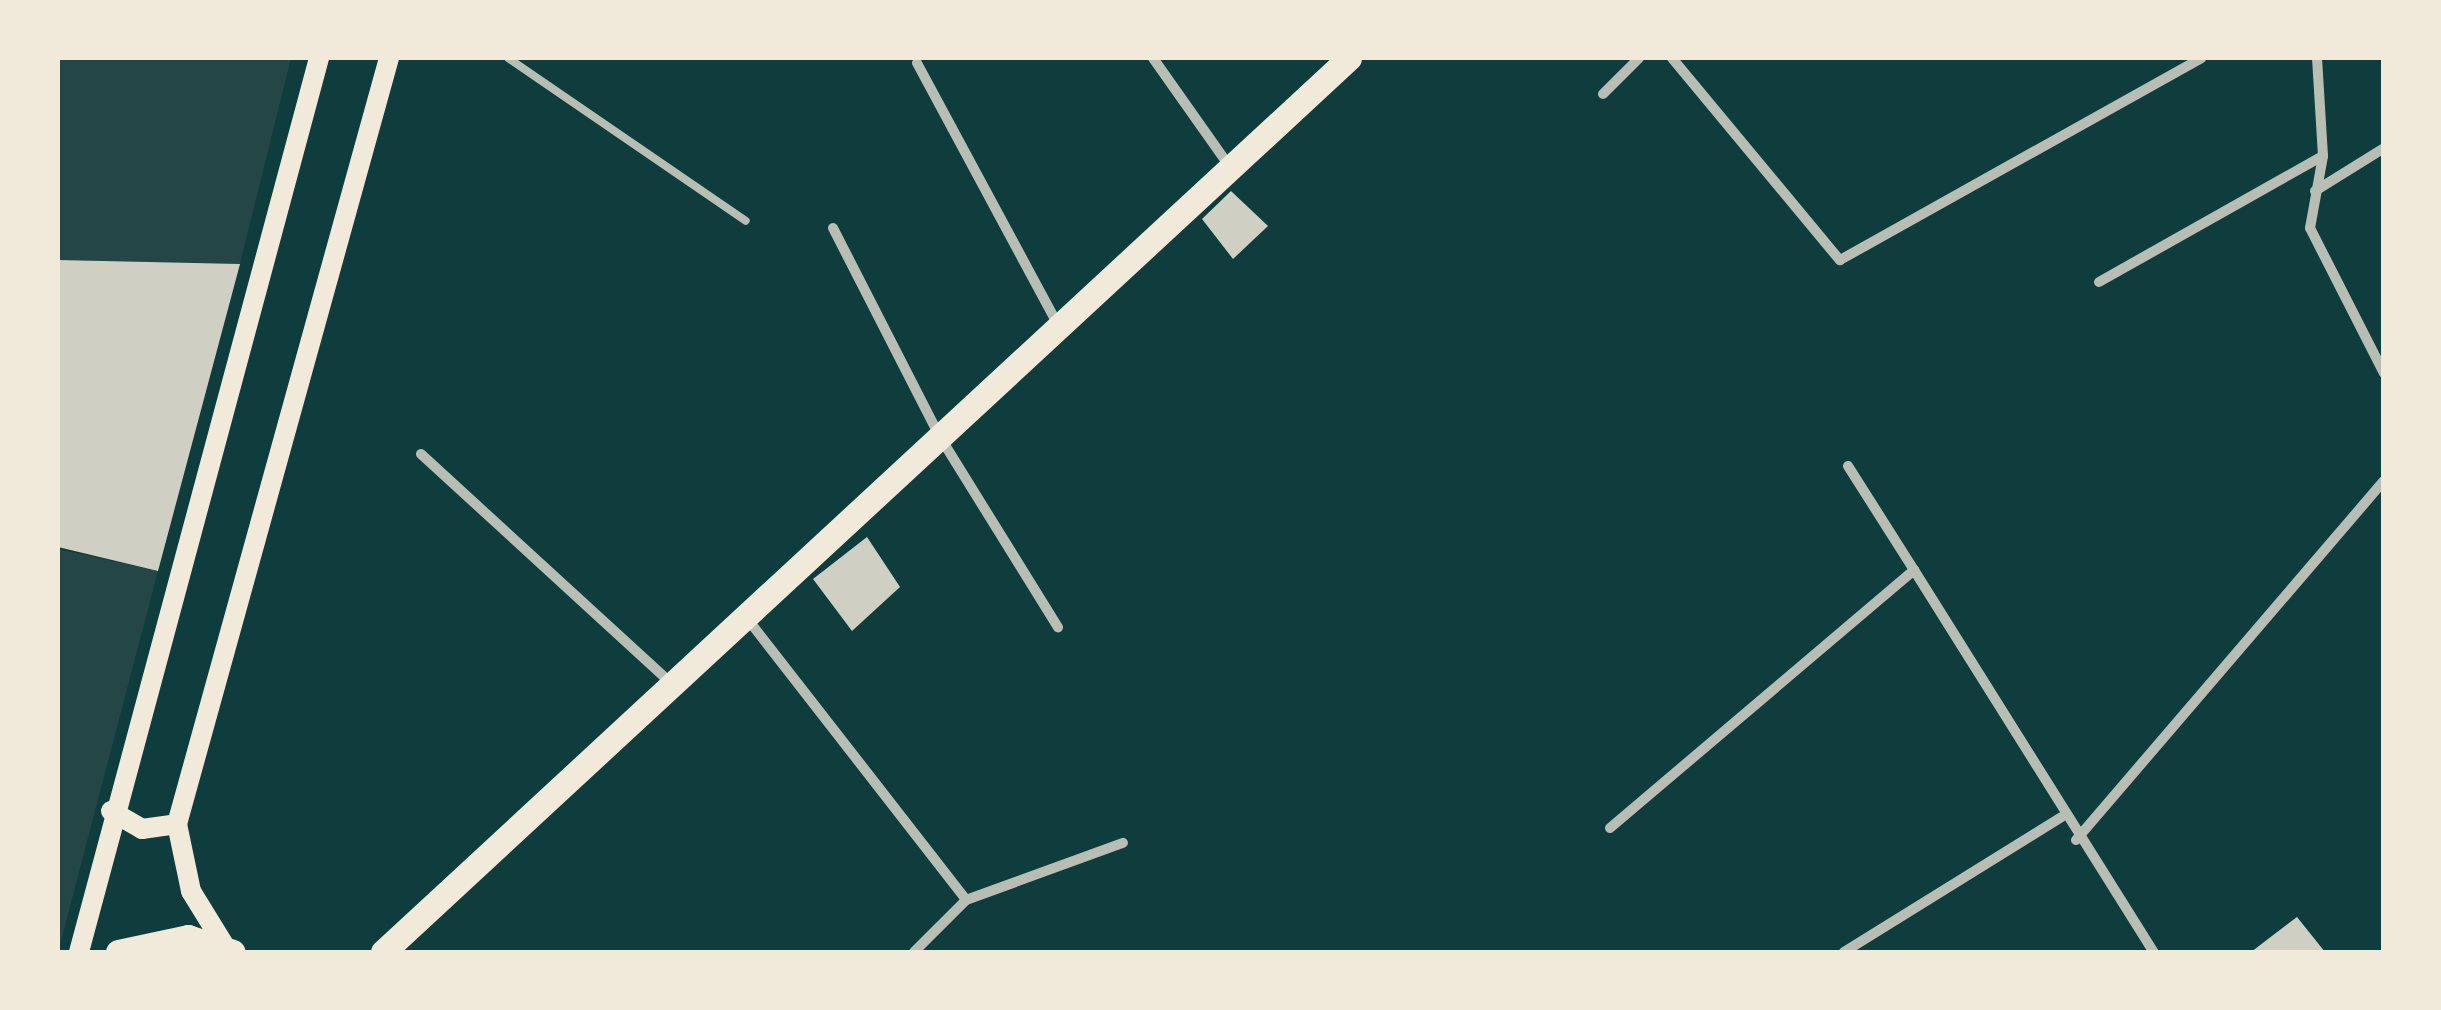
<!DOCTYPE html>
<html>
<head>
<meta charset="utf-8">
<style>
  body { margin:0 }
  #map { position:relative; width:2441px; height:1010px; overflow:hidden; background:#0f3d3e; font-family:Rubik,sans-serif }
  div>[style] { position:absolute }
  .green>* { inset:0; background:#244646 }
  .building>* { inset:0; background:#cfcfc3 }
  .service>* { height:8px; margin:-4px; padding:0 4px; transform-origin:4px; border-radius:4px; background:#b8beb3 }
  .minor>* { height:10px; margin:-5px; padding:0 5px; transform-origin:5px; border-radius:5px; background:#b8beb3 }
  .secondary>* { height:20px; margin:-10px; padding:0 10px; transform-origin:10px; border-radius:10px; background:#f1e9da }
  .primary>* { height:25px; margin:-12.5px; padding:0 12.5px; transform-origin:12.5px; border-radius:12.5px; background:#f1e9da }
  span { translate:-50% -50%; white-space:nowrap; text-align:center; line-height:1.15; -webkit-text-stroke:8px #f1e9da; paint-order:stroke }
  .frame { position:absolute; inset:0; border:60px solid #f1e9da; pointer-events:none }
</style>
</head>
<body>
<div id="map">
  <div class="green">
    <div style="clip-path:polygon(58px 58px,291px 58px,240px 264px,58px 260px)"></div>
    <div style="clip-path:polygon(58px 549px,158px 571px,58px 952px)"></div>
  </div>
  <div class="building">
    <div style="clip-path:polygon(1231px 191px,1268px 226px,1233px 259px,1202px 219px)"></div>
    <div style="clip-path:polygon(58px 260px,240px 264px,158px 571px,58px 547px)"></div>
    <div style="clip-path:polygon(867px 537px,900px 587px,852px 631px,813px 579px)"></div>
    <div style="clip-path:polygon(2297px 917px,2325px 952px,2251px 952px)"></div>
  </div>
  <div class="service">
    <div style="left:508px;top:58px;width:288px;rotate:34.4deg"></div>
  </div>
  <div class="minor">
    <div style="left:1153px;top:58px;width:133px;rotate:54.8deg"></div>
    <div style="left:1672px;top:58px;width:263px;rotate:50.3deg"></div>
    <div style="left:1840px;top:260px;width:414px;rotate:-29.2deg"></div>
    <div style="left:2317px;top:58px;width:98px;rotate:86.5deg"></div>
    <div style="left:2323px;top:156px;width:73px;rotate:100.2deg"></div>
    <div style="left:2310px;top:228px;width:163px;rotate:63deg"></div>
    <div style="left:917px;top:63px;width:298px;rotate:61.7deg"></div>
    <div style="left:1603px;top:94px;width:51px;rotate:-45deg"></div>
    <div style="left:2315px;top:191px;width:81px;rotate:-31.9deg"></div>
    <div style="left:833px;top:228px;width:235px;rotate:62.9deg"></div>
    <div style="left:940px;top:437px;width:224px;rotate:58.2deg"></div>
    <div style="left:2099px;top:282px;width:257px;rotate:-29.4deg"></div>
    <div style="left:421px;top:454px;width:339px;rotate:42.5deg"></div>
    <div style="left:1848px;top:466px;width:123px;rotate:57.6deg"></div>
    <div style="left:746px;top:617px;width:358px;rotate:52.1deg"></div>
    <div style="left:1610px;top:828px;width:399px;rotate:-40.3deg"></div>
    <div style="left:1914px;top:570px;width:451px;rotate:57.9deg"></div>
    <div style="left:2076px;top:840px;width:473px;rotate:-49.4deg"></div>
    <div style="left:914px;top:952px;width:74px;rotate:-45deg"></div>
    <div style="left:966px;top:900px;width:167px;rotate:-20deg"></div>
    <div style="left:1844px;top:952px;width:256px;rotate:-31.8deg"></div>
  </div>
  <div class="secondary">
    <div style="left:111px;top:811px;width:36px;rotate:30deg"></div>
    <div style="left:142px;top:829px;width:35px;rotate:-8deg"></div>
    <div style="left:226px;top:948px;width:67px;rotate:-121.6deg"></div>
    <div style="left:191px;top:891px;width:68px;rotate:-101.8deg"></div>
    <div style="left:177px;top:824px;width:795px;rotate:-74.53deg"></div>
    <div style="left:79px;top:952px;width:926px;rotate:-74.97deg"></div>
  </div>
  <div class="primary">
    <div style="left:118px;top:952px;width:72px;rotate:-12.1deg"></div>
    <div style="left:188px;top:937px;width:47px;rotate:18.4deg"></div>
    <div style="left:383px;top:952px;width:1316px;rotate:-42.78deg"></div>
  </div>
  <div class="frame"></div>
</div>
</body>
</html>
